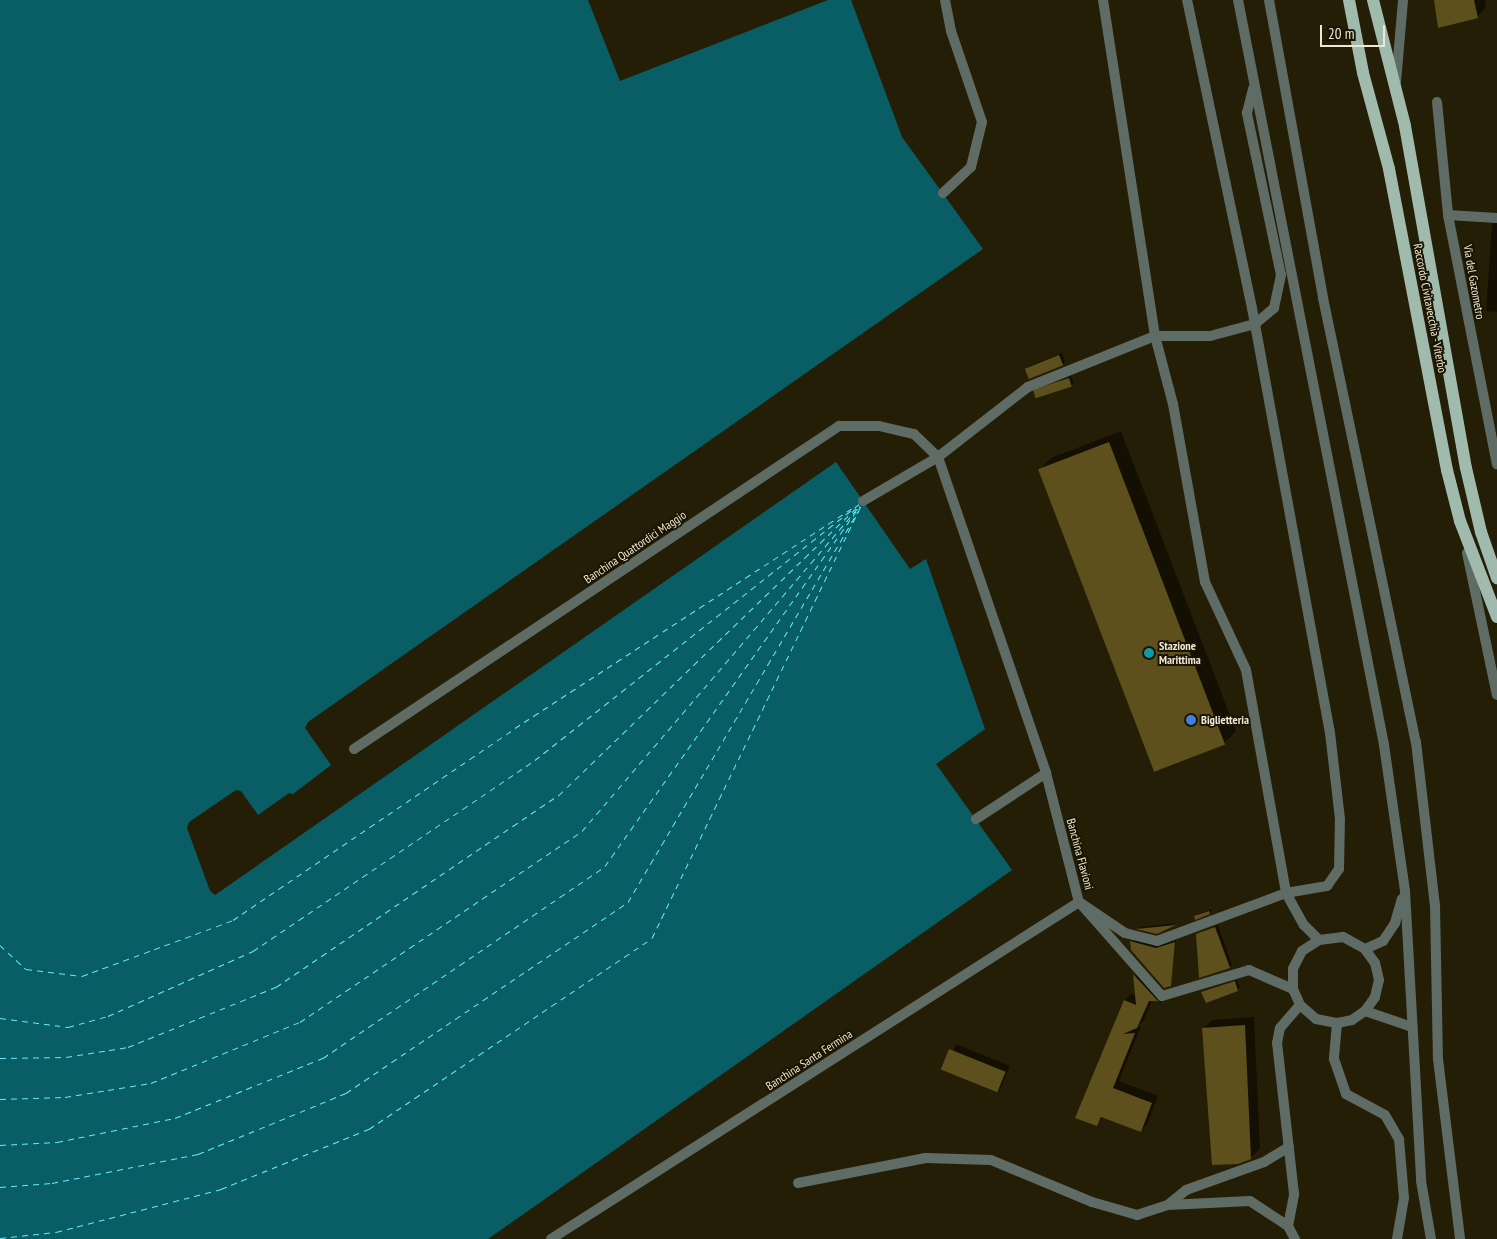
<!DOCTYPE html>
<html>
<head>
<meta charset="utf-8">
<style>
  body { margin:0 }
  #map { position:relative; width:1497px; height:1239px; overflow:hidden; background:#251e06; font-family:"PT Sans Narrow",sans-serif }
  div>[style] { position:absolute }
  .water>* { inset:0; background:#095e65 }
  .shadow>* { inset:0; background:#0007; transform-origin:0 0 }
  .ferry>* { height:1px; margin-top:-0.5px; transform-origin:0; background:repeating-linear-gradient(90deg,#62ecfa 0 6px,transparent 0 11px) }
  .building>* { inset:0; background:#5d501c; transform-origin:0 0 }
  .service>* { height:10px; margin:-5px; padding:0 5px; transform-origin:5px; border-radius:5px; background:#5f6c66 }
  .minor>* { height:10px; margin:-5px; padding:0 5px; transform-origin:5px; border-radius:5px; background:#5f6c66 }
  .primary>* { height:12px; margin:-6px; padding:0 6px; transform-origin:6px; border-radius:6px; background:#a0bbae }
  .dots>* { width:14px; height:14px; translate:-50% -50%; box-sizing:border-box; border:2px solid #1b1500; border-radius:50% }
  span { translate:-50% -50%; white-space:nowrap; text-align:center; line-height:1.15; -webkit-text-stroke:4px #1b1500; paint-order:stroke }
  .street-label { font-size:12px; color:#ece8d9 }
  .poi-label { font-size:12px; color:#ece8d9; font-weight:700 }
  .left { translate:0 -50%; text-align:left }
  .scale { position:absolute; left:1320px; top:25px; width:65px; height:22px; box-sizing:border-box; border:2px solid #ece8d9; border-top:0; padding-left:6px; font-size:15px; line-height:18px; white-space:nowrap; color:#ece8d9; -webkit-text-stroke:4px #1b1500; paint-order:stroke }
</style>
</head>
<body>
<div id="map">
  <div class="water">
    <div style="clip-path:polygon(0 0,588px 0,620px 81px,828px 0,851px 0,902px 137px,983px 249px,308px 722px,305px 728px,331px 765px,293px 794px,289px 793px,258px 815px,241px 791px,236px 790px,189px 822px,187px 828px,210px 891px,215px 895px,836px 462px,910px 569px,926px 559px,985px 729px,936px 764px,1012px 870px,488px 1239px,0 1239px)"></div>
  </div>
  <div class="shadow">
    <div style="clip-path:polygon(1435px 0,1485px 0,1486px 8px,1477px 17px)"></div>
    <div style="clip-path:polygon(1497px 220px,1497px 312px,1486px 311px,1492px 225px)"></div>
    <div style="clip-path:polygon(1062px 353px,1065px 362px,1063px 364px,1030px 378px,1026px 369px,1029px 366px)"></div>
    <div style="clip-path:polygon(1071px 376px,1074px 384px,1071px 386px,1036px 392px)"></div>
    <div style="clip-path:polygon(1121px 431px,1236px 731px,1224px 743px,1039px 470px,1051px 458px)"></div>
    <div style="clip-path:polygon(1212px 909px,1210px 913px,1196px 916px,1198px 914px)"></div>
    <div style="clip-path:polygon(1176px 923px,1156px 932px,1139px 928px,1140px 927px)"></div>
    <div style="clip-path:polygon(1218px 925px,1232px 965px,1230px 967px,1197px 934px)"></div>
    <div style="clip-path:polygon(1134px 939px,1159px 946px,1176px 940px,1170px 985px,1131px 942px)"></div>
    <div style="clip-path:polygon(1141px 968px,1164px 994px,1157px 1000px,1152px 1000px,1144px 1020px,1137px 1027px,1141px 1026px,1119px 1081px,1158px 1096px,1147px 1124px,1141px 1131px,1104px 1117px,1096px 1125px,1125px 1000px,1132px 993px,1137px 996px,1135px 974px)"></div>
    <div style="clip-path:polygon(1237px 980px,1240px 987px,1237px 990px,1203px 992px)"></div>
    <div style="clip-path:polygon(1254px 1017px,1260px 1149px,1250px 1158px,1203px 1029px,1212px 1020px)"></div>
    <div style="left:956px;top:1044px;width:58px;height:27px;rotate:22deg"></div>
  </div>
  <div class="ferry">
    <div style="left:0;top:945px;width:35px;rotate:43deg"></div>
    <div style="left:26px;top:969px;width:56px;rotate:7.1deg"></div>
    <div style="left:82px;top:976px;width:161px;rotate:-20.3deg"></div>
    <div style="left:233px;top:920px;width:341px;rotate:-34.2deg"></div>
    <div style="left:515px;top:728px;width:407px;rotate:-33.1deg"></div>
    <div style="left:0;top:1018px;width:69px;rotate:7.5deg"></div>
    <div style="left:68px;top:1027px;width:41px;rotate:-15.4deg"></div>
    <div style="left:108px;top:1016px;width:159px;rotate:-24.1deg"></div>
    <div style="left:253px;top:951px;width:341px;rotate:-34.1deg"></div>
    <div style="left:535px;top:760px;width:415px;rotate:-38.3deg"></div>
    <div style="left:0;top:1058px;width:66px;rotate:-0.9deg"></div>
    <div style="left:66px;top:1057px;width:63px;rotate:-9.2deg"></div>
    <div style="left:128px;top:1047px;width:160px;rotate:-22.1deg"></div>
    <div style="left:276px;top:987px;width:342px;rotate:-34.2deg"></div>
    <div style="left:559px;top:795px;width:414px;rotate:-44deg"></div>
    <div style="left:0;top:1099px;width:65px;rotate:-1.8deg"></div>
    <div style="left:65px;top:1097px;width:87px;rotate:-9.2deg"></div>
    <div style="left:151px;top:1083px;width:161px;rotate:-22.3deg"></div>
    <div style="left:300px;top:1022px;width:341px;rotate:-34.1deg"></div>
    <div style="left:582px;top:831px;width:430px;rotate:-49.5deg"></div>
    <div style="left:0;top:1145px;width:57px;rotate:-3deg"></div>
    <div style="left:57px;top:1142px;width:120px;rotate:-11.5deg"></div>
    <div style="left:175px;top:1118px;width:160px;rotate:-22.1deg"></div>
    <div style="left:323px;top:1058px;width:341px;rotate:-34.2deg"></div>
    <div style="left:605px;top:866px;width:441px;rotate:-54.7deg"></div>
    <div style="left:0;top:1187px;width:52px;rotate:-4.4deg"></div>
    <div style="left:52px;top:1183px;width:149px;rotate:-11.2deg"></div>
    <div style="left:198px;top:1154px;width:160px;rotate:-22.4deg"></div>
    <div style="left:346px;top:1093px;width:341px;rotate:-34.1deg"></div>
    <div style="left:628px;top:902px;width:454px;rotate:-59.5deg"></div>
    <div style="left:0;top:1238px;width:56px;rotate:-6.1deg"></div>
    <div style="left:56px;top:1232px;width:171px;rotate:-14.6deg"></div>
    <div style="left:221px;top:1189px;width:160px;rotate:-22.1deg"></div>
    <div style="left:369px;top:1129px;width:341px;rotate:-34deg"></div>
    <div style="left:652px;top:938px;width:482px;rotate:-64.2deg"></div>
  </div>
  <div class="building">
    <div style="clip-path:polygon(1434px 0,1474px 0,1478px 18px,1438px 28px)"></div>
    <div style="left:1059px;top:355px;width:11px;height:37px;rotate:68deg"></div>
    <div style="left:1069px;top:378px;width:9px;height:38px;rotate:72deg"></div>
    <div style="left:1109px;top:442px;width:324px;height:76px;rotate:69deg"></div>
    <div style="clip-path:polygon(1209px 911px,1210px 914px,1195px 920px,1194px 916px)"></div>
    <div style="clip-path:polygon(1176px 925px,1157px 934px,1136px 929px)"></div>
    <div style="clip-path:polygon(1215px 927px,1230px 968px,1199px 978px,1196px 934px)"></div>
    <div style="clip-path:polygon(1130px 941px,1156px 948px,1175px 942px,1171px 986px,1164px 988px,1131px 950px)"></div>
    <div style="clip-path:polygon(1133px 974px,1158px 1001px,1149px 1001px,1137px 1028px,1123px 1034px,1135px 1033px,1113px 1088px,1152px 1103px,1141px 1132px,1101px 1117px,1097px 1126px,1075px 1118px,1124px 1000px,1136px 1005px)"></div>
    <div style="clip-path:polygon(1235px 981px,1238px 991px,1206px 1003px,1201px 992px)"></div>
    <div style="clip-path:polygon(1245px 1025px,1251px 1159px,1238px 1164px,1212px 1165px,1202px 1028px)"></div>
    <div style="left:949px;top:1049px;width:61px;height:22px;rotate:22deg"></div>
  </div>
  <div class="service">
    <div style="left:1103px;top:0;width:340px;rotate:81.2deg"></div>
    <div style="left:1155px;top:336px;width:70px;rotate:75.2deg"></div>
    <div style="left:1173px;top:404px;width:181px;rotate:79.8deg"></div>
    <div style="left:1205px;top:582px;width:97px;rotate:65deg"></div>
    <div style="left:1246px;top:670px;width:227px;rotate:79.8deg"></div>
    <div style="left:1286px;top:893px;width:37px;rotate:61deg"></div>
    <div style="left:1304px;top:925px;width:21px;rotate:45deg"></div>
    <div style="left:1238px;top:0;width:759px;rotate:78.91deg"></div>
    <div style="left:1384px;top:745px;width:148px;rotate:81.8deg"></div>
    <div style="left:1405px;top:891px;width:290px;rotate:86.8deg"></div>
    <div style="left:1421px;top:1181px;width:59px;rotate:80.2deg"></div>
    <div style="left:1269px;top:0;width:303px;rotate:79.7deg"></div>
    <div style="left:1323px;top:298px;width:454px;rotate:78.2deg"></div>
    <div style="left:1416px;top:742px;width:164px;rotate:83.4deg"></div>
    <div style="left:1435px;top:905px;width:154px;rotate:88.9deg"></div>
    <div style="left:1438px;top:1059px;width:181px;rotate:83deg"></div>
    <div style="left:1396px;top:82px;width:82px;rotate:-85.1deg"></div>
    <div style="left:943px;top:193px;width:38px;rotate:-43deg"></div>
    <div style="left:971px;top:167px;width:46px;rotate:-76.3deg"></div>
    <div style="left:982px;top:122px;width:96px;rotate:-108.8deg"></div>
    <div style="left:951px;top:31px;width:32px;rotate:-101deg"></div>
    <div style="left:863px;top:501px;width:87px;rotate:-30.4deg"></div>
    <div style="left:938px;top:457px;width:114px;rotate:-37.9deg"></div>
    <div style="left:1028px;top:387px;width:137px;rotate:-21.9deg"></div>
    <div style="left:1155px;top:336px;width:55px"></div>
    <div style="left:1210px;top:336px;width:47px;rotate:-14.9deg"></div>
    <div style="left:1255px;top:324px;width:25px;rotate:-40deg"></div>
    <div style="left:1274px;top:308px;width:34px;rotate:-78deg"></div>
    <div style="left:1281px;top:275px;width:166px;rotate:-101.9deg"></div>
    <div style="left:1247px;top:113px;width:25px;rotate:-76deg"></div>
    <div style="left:1467px;top:553px;width:145px;rotate:78.1deg"></div>
    <div style="left:354px;top:749px;width:583px;rotate:-33.66deg"></div>
    <div style="left:839px;top:426px;width:40px"></div>
    <div style="left:879px;top:426px;width:36px;rotate:13deg"></div>
    <div style="left:914px;top:434px;width:33px;rotate:44deg"></div>
    <div style="left:938px;top:457px;width:334px;rotate:71.1deg"></div>
    <div style="left:1046px;top:773px;width:133px;rotate:75.7deg"></div>
    <div style="left:1079px;top:902px;width:125px;rotate:48.6deg"></div>
    <div style="left:1162px;top:996px;width:91px;rotate:-16.6deg"></div>
    <div style="left:1249px;top:970px;width:48px;rotate:23.4deg"></div>
    <div style="left:1293px;top:989px;width:17px;rotate:66deg"></div>
    <div style="left:1300px;top:1005px;width:21px;rotate:41deg"></div>
    <div style="left:1316px;top:1019px;width:21px;rotate:11deg"></div>
    <div style="left:1337px;top:1023px;width:15px;rotate:-11deg"></div>
    <div style="left:1352px;top:1020px;width:16px;rotate:-35deg"></div>
    <div style="left:1365px;top:1011px;width:17px;rotate:-54deg"></div>
    <div style="left:1375px;top:997px;width:17px;rotate:-77deg"></div>
    <div style="left:1379px;top:980px;width:17px;rotate:-103deg"></div>
    <div style="left:1375px;top:963px;width:17px;rotate:-126deg"></div>
    <div style="left:1365px;top:949px;width:25px;rotate:-151deg"></div>
    <div style="left:1343px;top:937px;width:24px;rotate:173deg"></div>
    <div style="left:1319px;top:940px;width:20px;rotate:147deg"></div>
    <div style="left:1302px;top:951px;width:20px;rotate:117deg"></div>
    <div style="left:1293px;top:969px;width:20px;rotate:90deg"></div>
    <div style="left:976px;top:819px;width:84px;rotate:-33.3deg"></div>
    <div style="left:1365px;top:949px;width:20px;rotate:-24deg"></div>
    <div style="left:1383px;top:941px;width:22px;rotate:-56deg"></div>
    <div style="left:1395px;top:923px;width:25px;rotate:-74deg"></div>
    <div style="left:1365px;top:1011px;width:50px;rotate:18.8deg"></div>
    <div style="left:1337px;top:1023px;width:36px;rotate:95deg"></div>
    <div style="left:1334px;top:1059px;width:37px;rotate:71deg"></div>
    <div style="left:1346px;top:1094px;width:44px;rotate:28.3deg"></div>
    <div style="left:1385px;top:1115px;width:28px;rotate:60deg"></div>
    <div style="left:1399px;top:1139px;width:59px;rotate:85.2deg"></div>
    <div style="left:1404px;top:1198px;width:42px;rotate:99.7deg"></div>
    <div style="left:798px;top:1183px;width:130px;rotate:-11.1deg"></div>
    <div style="left:926px;top:1158px;width:65px;rotate:1.8deg"></div>
    <div style="left:991px;top:1160px;width:109px;rotate:22.6deg"></div>
    <div style="left:1092px;top:1202px;width:47px;rotate:16.1deg"></div>
    <div style="left:1137px;top:1215px;width:33px;rotate:-18deg"></div>
    <div style="left:1168px;top:1205px;width:82px;rotate:-2.8deg"></div>
    <div style="left:1250px;top:1201px;width:45px;rotate:33.3deg"></div>
    <div style="left:1288px;top:1226px;width:15px;rotate:62deg"></div>
    <div style="left:1169px;top:1204px;width:22px;rotate:-39deg"></div>
    <div style="left:1186px;top:1190px;width:83px;rotate:-19.7deg"></div>
    <div style="left:1264px;top:1162px;width:29px;rotate:-31deg"></div>
    <div style="left:1288px;top:1226px;width:33px;rotate:-79deg"></div>
    <div style="left:1294px;top:1194px;width:152px;rotate:-96.4deg"></div>
    <div style="left:1277px;top:1043px;width:15px;rotate:-79deg"></div>
    <div style="left:1280px;top:1028px;width:30px;rotate:-49deg"></div>
    <div style="left:551px;top:1239px;width:626px;rotate:-32.55deg"></div>
    <div style="left:1079px;top:902px;width:55px;rotate:34deg"></div>
    <div style="left:1125px;top:933px;width:33px;rotate:14deg"></div>
    <div style="left:1157px;top:941px;width:138px;rotate:-20.4deg"></div>
    <div style="left:1286px;top:893px;width:42px;rotate:-9.7deg"></div>
    <div style="left:1327px;top:886px;width:21px;rotate:-55deg"></div>
    <div style="left:1339px;top:869px;width:50px;rotate:-88.9deg"></div>
    <div style="left:1340px;top:819px;width:87px;rotate:-96.6deg"></div>
    <div style="left:1330px;top:733px;width:432px;rotate:-100.4deg"></div>
    <div style="left:1252px;top:308px;width:315px;rotate:-101.9deg"></div>
  </div>
  <div class="minor">
    <div style="left:1437px;top:102px;width:114px;rotate:84.4deg"></div>
    <div style="left:1448px;top:215px;width:254px;rotate:78.9deg"></div>
    <div style="left:1448px;top:215px;width:49px;rotate:3.5deg"></div>
  </div>
  <div class="primary">
    <div style="left:1349px;top:0;width:74px;rotate:79.1deg"></div>
    <div style="left:1363px;top:73px;width:99px;rotate:74.8deg"></div>
    <div style="left:1389px;top:169px;width:307px;rotate:79.1deg"></div>
    <div style="left:1447px;top:470px;width:53px;rotate:75.7deg"></div>
    <div style="left:1460px;top:521px;width:103px;rotate:68.9deg"></div>
    <div style="left:1373px;top:0;width:130px;rotate:75.7deg"></div>
    <div style="left:1405px;top:126px;width:347px;rotate:79.9deg"></div>
    <div style="left:1466px;top:468px;width:66px;rotate:76.8deg"></div>
    <div style="left:1481px;top:532px;width:49px;rotate:70.8deg"></div>
  </div>
  <div class="dots">
    <div style="left:1149px;top:653px;background:#0f9aa8"></div>
    <div style="left:1191px;top:720px;background:#3f7fe0"></div>
  </div>
  <div class="street-label">
    <span style="left:1474px;top:282px;rotate:80deg">Via del Gazometro</span>
    <span style="left:1430px;top:308px;rotate:79deg">Raccordo Civitavecchia - Viterbo</span>
    <span style="left:635px;top:547px;rotate:-34deg">Banchina Quattordici Maggio</span>
    <span style="left:1080px;top:854px;rotate:75deg">Banchina Flavioni</span>
    <span style="left:809px;top:1060px;rotate:-33deg">Banchina Santa Fermina</span>
  </div>
  <div class="poi-label">
    <span class="left" style="left:1159px;top:653px">Stazione<br>Marittima</span>
    <span class="left" style="left:1201px;top:720px">Biglietteria</span>
  </div>
  <div class="scale">20 m</div>
</div>
</body>
</html>
